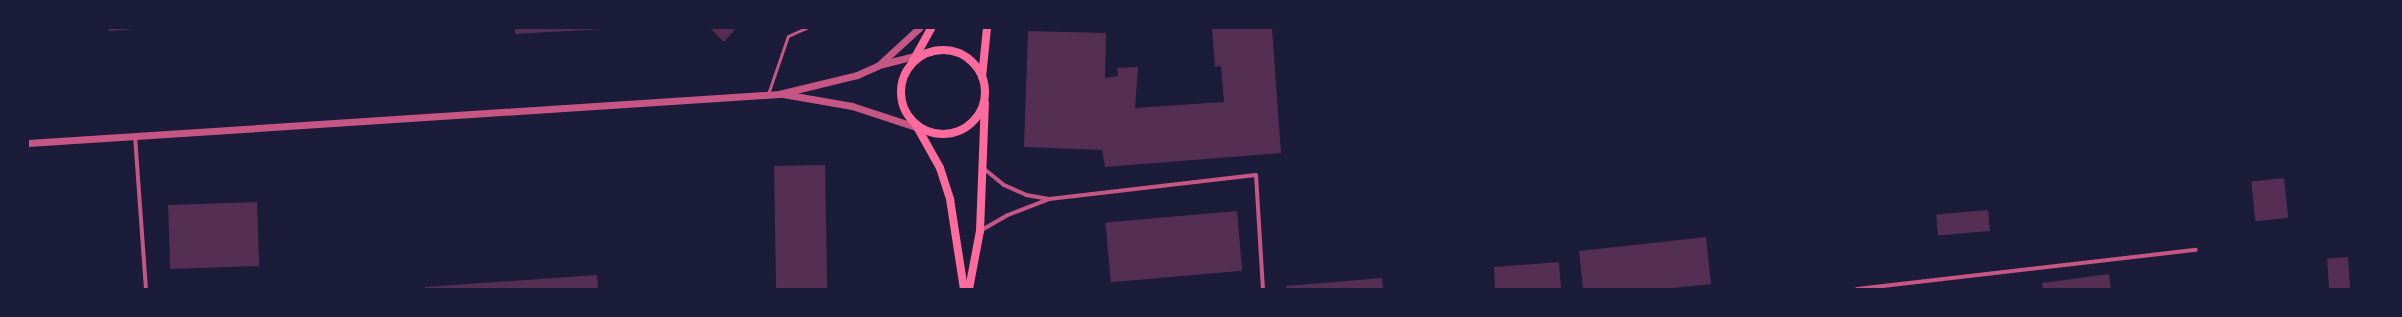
<!DOCTYPE html>
<html>
<head>
<meta charset="utf-8">
<style>
  body { margin:0 }
  #map { position:relative; width:2402px; height:317px; overflow:hidden; background:#1b1b3a; font-family:"Public Sans",sans-serif }
  div>[style] { position:absolute }
  .building>* { inset:0; background:#542f53; transform-origin:0 0 }
  .service>* { height:3px; margin:-1.5px; padding:0 1.5px; transform-origin:1.5px; border-radius:1.5px; background:#c65784 }
  .minor>* { height:4px; margin:-2px; padding:0 2px; transform-origin:2px; border-radius:2px; background:#c65784 }
  .tertiary>* { height:7px; margin:-3.5px; padding:0 3.5px; transform-origin:3.5px; border-radius:3.5px; background:#c65784 }
  .secondary>* { height:8px; margin:-4px; padding:0 4px; transform-origin:4px; border-radius:4px; background:#ff6b9d }
  .secondary>.ring { margin:-4px; padding:0; box-sizing:content-box; background:none; border:8px solid #ff6b9d; border-radius:50% }
  span { translate:-50% -50%; white-space:nowrap; text-align:center; line-height:1.15; -webkit-text-stroke:3.5px #1b1b3a; paint-order:stroke }
  .frame { position:absolute; inset:0; border:29px solid #1b1b3a; pointer-events:none }
</style>
</head>
<body>
<div id="map">
  <div class="building">
    <div style="clip-path:polygon(109px 28px,135px 28px,135px 29px,109px 31px)"></div>
    <div style="clip-path:polygon(515px 28px,603px 28px,603px 29px,515px 34px)"></div>
    <div style="clip-path:polygon(710px 28px,736px 28px,724px 42px)"></div>
    <div style="clip-path:polygon(1212px 28px,1272px 28px,1281px 153px,1105px 167px,1102px 150px,1024px 147px,1028px 31px,1106px 33px,1105px 78px,1118px 76px,1117px 68px,1138px 67px,1135px 108px,1224px 102px,1221px 66px,1215px 67px)"></div>
    <div style="left:825px;top:165px;width:124px;height:51px;rotate:89deg"></div>
    <div style="left:2284px;top:178px;width:40px;height:33px;rotate:84deg"></div>
    <div style="left:257px;top:202px;width:64px;height:89px;rotate:88deg"></div>
    <div style="left:1988px;top:210px;width:21px;height:52px;rotate:85deg"></div>
    <div style="left:1237px;top:211px;width:60px;height:132px;rotate:85deg"></div>
    <div style="clip-path:polygon(1706px 237px,1711px 284px,1663px 289px,1583px 289px,1579px 251px)"></div>
    <div style="left:2348px;top:257px;width:31px;height:21px;rotate:86deg"></div>
    <div style="clip-path:polygon(1559px 262px,1561px 289px,1495px 289px,1494px 267px)"></div>
    <div style="clip-path:polygon(2109px 274px,2111px 289px,2043px 289px,2042px 283px)"></div>
    <div style="clip-path:polygon(597px 275px,598px 289px,425px 289px,425px 287px)"></div>
    <div style="clip-path:polygon(1382px 278px,1383px 289px,1286px 289px,1286px 286px)"></div>
  </div>
  <div class="service">
    <div style="left:768px;top:94px;width:61px;rotate:-71deg"></div>
    <div style="left:788px;top:36px;width:20px;rotate:-24deg"></div>
  </div>
  <div class="minor">
    <div style="left:135px;top:136px;width:153px;rotate:85.9deg"></div>
    <div style="left:983px;top:168px;width:27px;rotate:39deg"></div>
    <div style="left:1004px;top:185px;width:24px;rotate:24deg"></div>
    <div style="left:1026px;top:195px;width:22px;rotate:10deg"></div>
    <div style="left:980px;top:231px;width:32px;rotate:-30deg"></div>
    <div style="left:1008px;top:215px;width:44px;rotate:-21.3deg"></div>
    <div style="left:1049px;top:199px;width:208px;rotate:-6.6deg"></div>
    <div style="left:1256px;top:175px;width:114px;rotate:86.5deg"></div>
    <div style="left:1857px;top:289px;width:341px;rotate:-6.6deg"></div>
  </div>
  <div class="tertiary">
    <div style="left:881px;top:63px;width:52px;rotate:-42.6deg"></div>
    <div style="left:783px;top:94px;width:70px;rotate:9.9deg"></div>
    <div style="left:852px;top:106px;width:83px;rotate:18.2deg"></div>
    <div style="left:28px;top:143px;width:753px;rotate:-3.73deg"></div>
    <div style="left:779px;top:94px;width:80px;rotate:-13.7deg"></div>
    <div style="left:857px;top:75px;width:24px;rotate:-24deg"></div>
    <div style="left:879px;top:65px;width:61px;rotate:-14.3deg"></div>
  </div>
  <div class="secondary">
    <div class="ring" style="left:901px;top:50px;width:76px;height:76px"></div>
    <div style="left:913px;top:61px;width:38px;rotate:-61deg"></div>
    <div style="left:982px;top:77px;width:49px;rotate:-84.2deg"></div>
    <div style="left:916px;top:125px;width:49px;rotate:60.8deg"></div>
    <div style="left:940px;top:168px;width:33px;rotate:72deg"></div>
    <div style="left:950px;top:199px;width:91px;rotate:81.2deg"></div>
    <div style="left:969px;top:289px;width:59px;rotate:-79.3deg"></div>
    <div style="left:980px;top:231px;width:128px;rotate:-87.8deg"></div>
  </div>
  <div class="frame"></div>
</div>
</body>
</html>
